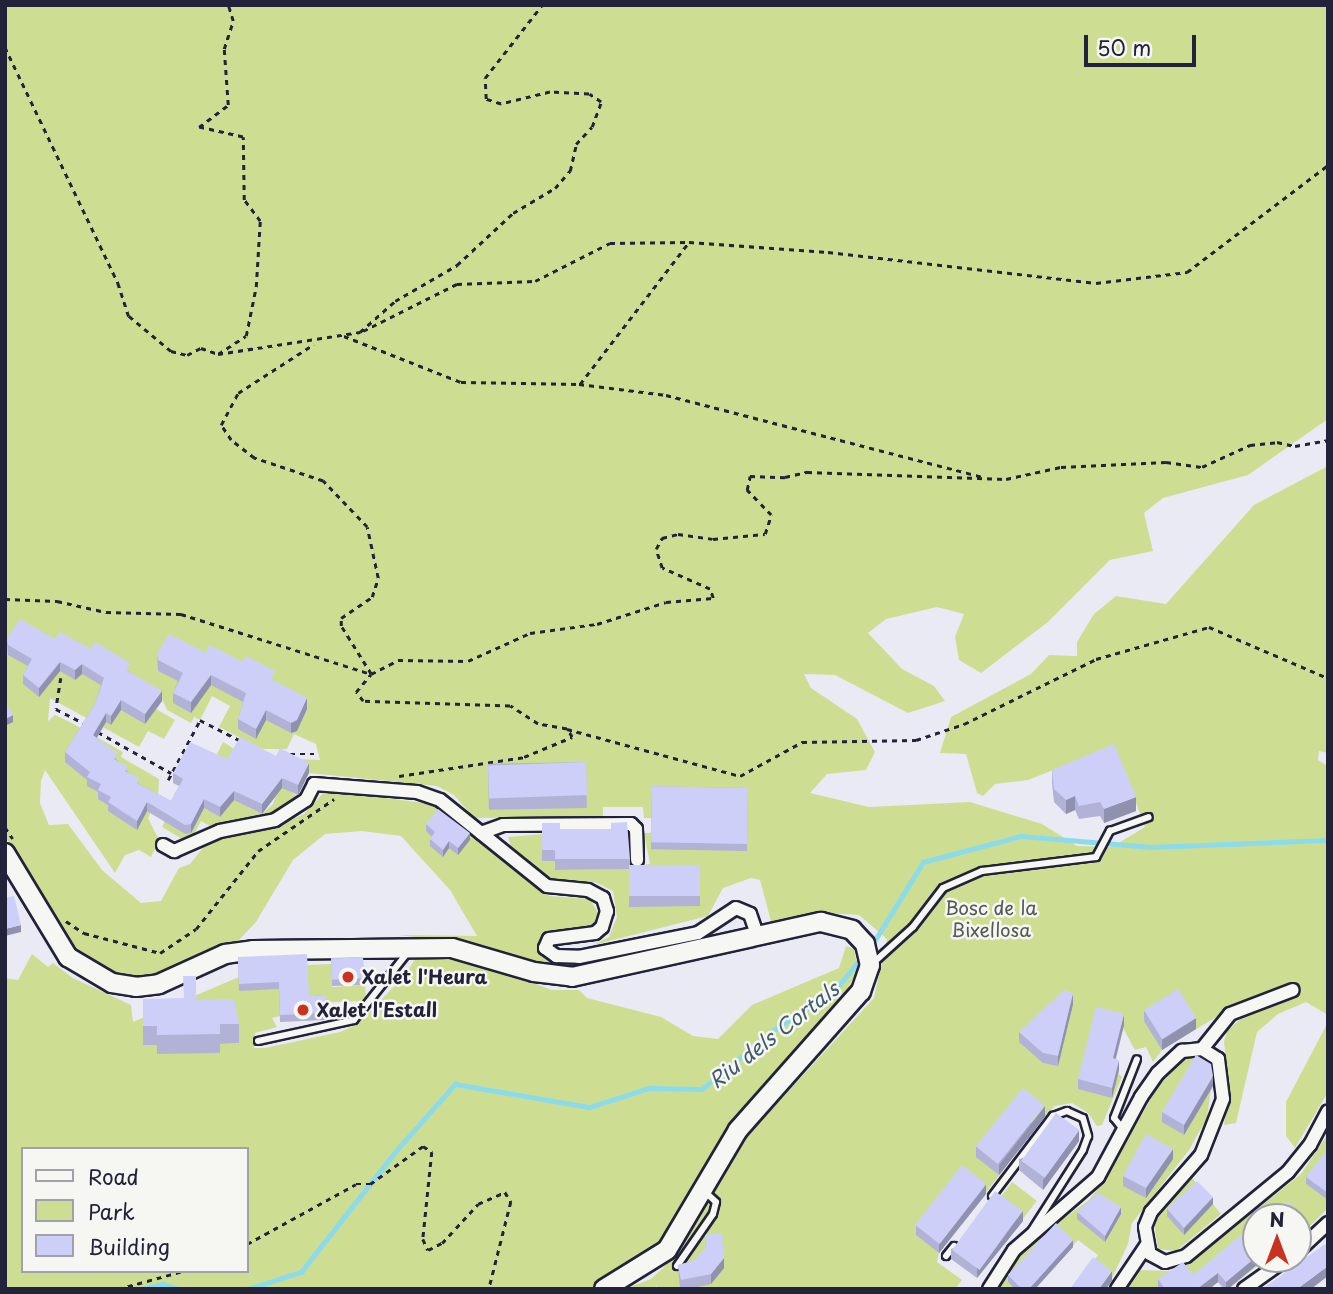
<!DOCTYPE html>
<html>
<head>
<meta charset="utf-8">
<style>
  body { margin:0 }
  #map { position:relative; width:1333px; height:1294px; overflow:hidden; background:#eaeaf4; font-family:"Playpen Sans",sans-serif }
  div>[style] { position:absolute }
  .green>* { inset:0; background:#cdde92; transform-origin:0 0 }
  .stream>* { height:4.5px; margin:-2.25px; padding:0 2.25px; transform-origin:2.25px; border-radius:2.25px; background:#8cdbea }
  .path>* { height:2.5px; margin-top:-1.25px; transform-origin:0; background:repeating-linear-gradient(90deg,#22223b 0 5px,transparent 0 10px) }
  .roads { filter:drop-shadow(2px 0 #22223b) drop-shadow(-2px 0 #22223b) drop-shadow(0 2px #22223b) drop-shadow(0 -2px #22223b) }
  .lane>* { height:6px; margin:-3px; padding:0 3px; transform-origin:3px; border-radius:3px; background:#f6f6f2 }
  .street>* { height:12px; margin:-6px; padding:0 6px; transform-origin:6px; border-radius:6px; background:#f6f6f2 }
  .secondary>* { height:18px; margin:-9px; padding:0 9px; transform-origin:9px; border-radius:9px; background:#f6f6f2 }
  .wall>* { inset:0; background:#b1b2d5; transform-origin:0 0 }
  .shaded-wall>* { inset:0; background:#9091ae }
  .building>* { inset:0; background:#cecff8; transform-origin:0 0 }
  .dots>* { width:19px; height:19px; translate:-50% -50%; box-sizing:border-box; border:4px solid #f6f6f2; border-radius:50% }
  span { translate:-50% -50%; white-space:nowrap; text-align:center; line-height:1.15; -webkit-text-stroke:5px #f6f6f2; paint-order:stroke }
  .park-label { font-size:19px; color:#555a55 }
  .poi-label { font-size:19px; color:#22223b; font-weight:700 }
  .left { translate:0 -50%; text-align:left }
  .water-label { font-size:21px; color:#425a70; font-style:italic }
  .frame { position:absolute; inset:0; border:7px solid #22223b; pointer-events:none }
  .legend { position:absolute; left:21px; top:1147px; width:228px; height:126px; box-sizing:border-box; background:#f6f6f2; border:2px solid #a1a1a9; margin:0; padding:9px 12px; list-style:none; font-size:21px; color:#22223b }
  .legend li { display:flex; align-items:center; gap:14px; height:35px }
  .legend b { width:35px; border:2px solid #a1a1a9 }
  .north { position:absolute; left:1242px; top:1203px; width:70px; height:70px; box-sizing:border-box; background:#f6f6f2; border:2px solid #a1a1a9; border-radius:50%; rotate:0deg; font-size:19px; font-weight:700; line-height:28px; text-align:center; color:#22223b }
  .north::after { content:''; display:block; margin:auto; width:24px; height:32px; background:#c8321e; clip-path:polygon(50% 0,100% 100%,50% 72%,0 100%) }
  .scale { position:absolute; left:1084px; top:35px; width:112px; height:32px; box-sizing:border-box; border:4px solid #22223b; border-top:0; padding-left:9px; font-size:21px; line-height:24px; white-space:nowrap; color:#22223b; -webkit-text-stroke:5px #f6f6f2; paint-order:stroke }
</style>
</head>
<body>
<div id="map">
  <div class="green">
    <div style="clip-path:polygon(5px 5px,1328px 5px,1328px 419px,1248px 475px,1163px 498px,1144px 513px,1153px 551px,1110px 560px,1048px 622px,981px 673px,959px 660px,955px 637px,964px 614px,937px 607px,886px 619px,868px 633px,902px 669px,934px 686px,945px 701px,908px 713px,835px 675px,804px 674px,811px 688px,857px 719px,875px 752px,866px 770px,827px 774px,810px 793px,869px 807px,970px 802px,1042px 824px,1077px 846px,1112px 847px,1145px 827px,1118px 754px,1107px 749px,1028px 780px,995px 784px,983px 796px,977px 793px,966px 754px,940px 753px,951px 717px,1031px 674px,1049px 655px,1077px 656px,1077px 642px,1094px 614px,1116px 596px,1166px 604px,1254px 505px,1328px 466px,1328px 753px,1319px 751px,1318px 760px,1328px 766px,1328px 1015px,1306px 1002px,1278px 1014px,1257px 1032px,1236px 1123px,1224px 1125px,1229px 1086px,1224px 1042px,1227px 1031px,1246px 1014px,1296px 996px,1293px 984px,1231px 1008px,1162px 1050px,1153px 1062px,1146px 1047px,1135px 1050px,1123px 1028px,1113px 1068px,1122px 1077px,1102px 1125px,1097px 1126px,1088px 1113px,1072px 1103px,1055px 1106px,1045px 1116px,939px 1253px,937px 1262px,962px 1280px,955px 1289px,658px 1289px,656px 1285px,656px 1289px,624px 1289px,651px 1279px,665px 1266px,738px 1146px,874px 998px,887px 939px,859px 915px,825px 913px,772px 925px,760px 880px,751px 878px,723px 888px,708px 916px,593px 945px,609px 937px,617px 917px,613px 891px,595px 882px,554px 882px,511px 846px,508px 837px,542px 834px,542px 860px,555px 861px,555px 870px,616px 869px,650px 864px,644px 833px,746px 830px,747px 818px,644px 818px,643px 807px,603px 807px,603px 816px,474px 818px,454px 795px,437px 786px,309px 773px,299px 759px,320px 760px,316px 744px,294px 734px,287px 749px,262px 749px,219px 727px,230px 706px,212px 696px,200px 720px,194px 717px,191px 723px,167px 710px,162px 699px,156px 709px,175px 720px,164px 739px,148px 731px,139px 747px,50px 698px,48px 721px,55px 715px,70px 722px,123px 752px,121px 757px,159px 779px,158px 799px,148px 818px,159px 840px,151px 857px,139px 850px,125px 855px,115px 873px,45px 770px,41px 781px,40px 803px,49px 825px,68px 824px,102px 870px,141px 903px,161px 901px,179px 868px,190px 864px,206px 844px,239px 831px,282px 824px,304px 814px,326px 790px,431px 804px,549px 896px,590px 899px,599px 915px,593px 925px,546px 933px,540px 953px,551px 964px,548px 969px,439px 940px,398px 935px,477px 936px,450px 890px,401px 836px,362px 831px,325px 834px,293px 860px,256px 922px,238px 941px,149px 977px,122px 976px,94px 965px,74px 947px,5px 836px)"></div>
    <div style="clip-path:polygon(223px 742px,238px 751px,249px 808px,262px 814px,273px 804px,280px 785px,297px 796px,287px 808px,257px 820px,215px 829px,201px 821px,193px 836px,182px 839px,162px 827px,165px 821px,185px 834px,200px 806px,220px 817px,233px 801px,228px 798px,227px 760px,217px 754px)"></div>
    <div style="clip-path:polygon(evenodd,846px 946px,854px 949px,858px 969px,843px 997px,731px 1125px,672px 1227px,646px 1258px,594px 1289px,5px 1289px,5px 978px,18px 980px,32px 954px,48px 967px,53px 963px,73px 978px,131px 1005px,133px 1022px,239px 977px,240px 991px,307px 965px,331px 964px,332px 987px,365px 985px,366px 1001px,280px 1004px,280px 1016px,272px 1018px,277px 1027px,255px 1033px,254px 1048px,265px 1048px,340px 1032px,358px 1024px,407px 973px,417px 955px,485px 965px,552px 990px,579px 990px,587px 998px,661px 1017px,693px 1036px,718px 1039px,752px 1005px,839px 968px,846px 946px,239px 1034px,239px 1043px,220px 1044px,219px 1053px,157px 1053px,157px 1045px,239px 1034px,846px 946px,23px 1149px,247px 1149px,247px 1271px,23px 1271px,23px 1149px)"></div>
    <div style="clip-path:polygon(1328px 1022px,1328px 1092px,1295px 1148px,1286px 1136px,1286px 1102px)"></div>
    <div style="clip-path:polygon(1189px 1056px,1199px 1056px,1214px 1067px,1207px 1118px,1189px 1150px,1132px 1223px,1128px 1244px,1107px 1289px,1073px 1289px,1098px 1255px,1078px 1240px,1035px 1289px,999px 1289px,1016px 1258px,1033px 1240px,1088px 1201px,1105px 1180px,1158px 1086px)"></div>
    <div style="clip-path:polygon(1328px 1134px,1328px 1208px,1305px 1231px,1298px 1217px,1256px 1217px,1256px 1259px,1266px 1259px,1228px 1289px,1218px 1282px,1210px 1289px,1128px 1289px,1138px 1270px,1170px 1271px,1185px 1265px,1246px 1218px,1301px 1174px)"></div>
    <div style="clip-path:polygon(1192px 1178px,1221px 1214px,1176px 1251px,1158px 1249px,1154px 1222px)"></div>
    <div style="left:1012px;top:1182px;width:31px;height:25px;rotate:37deg"></div>
  </div>
  <div class="stream">
    <div style="left:872px;top:945px;width:97px;rotate:-58.4deg"></div>
    <div style="left:923px;top:862px;width:101px;rotate:-14.9deg"></div>
    <div style="left:1021px;top:836px;width:130px;rotate:4.8deg"></div>
    <div style="left:1151px;top:847px;width:177px;rotate:-2.3deg"></div>
    <div style="left:141px;top:1289px;width:23px;rotate:-13deg"></div>
    <div style="left:163px;top:1284px;width:16px;rotate:18deg"></div>
    <div style="left:248px;top:1289px;width:56px;rotate:-17.8deg"></div>
    <div style="left:301px;top:1272px;width:152px;rotate:-51.9deg"></div>
    <div style="left:395px;top:1152px;width:91px;rotate:-48.6deg"></div>
    <div style="left:455px;top:1084px;width:137px;rotate:9.7deg"></div>
    <div style="left:590px;top:1107px;width:62px;rotate:-17.9deg"></div>
    <div style="left:649px;top:1088px;width:53px;rotate:1.1deg"></div>
    <div style="left:702px;top:1089px;width:89px;rotate:-39.6deg"></div>
    <div style="left:771px;top:1032px;width:77px;rotate:-33.3deg"></div>
    <div style="left:835px;top:990px;width:43px;rotate:-50.7deg"></div>
  </div>
  <div class="path">
    <div style="left:5px;top:47px;width:262px;rotate:64.4deg"></div>
    <div style="left:118px;top:283px;width:35px;rotate:72deg"></div>
    <div style="left:129px;top:316px;width:55px;rotate:39.8deg"></div>
    <div style="left:171px;top:351px;width:16px;rotate:14deg"></div>
    <div style="left:187px;top:355px;width:16px;rotate:-27deg"></div>
    <div style="left:201px;top:348px;width:18px;rotate:19deg"></div>
    <div style="left:218px;top:354px;width:144px;rotate:-8.8deg"></div>
    <div style="left:360px;top:332px;width:47px;rotate:-41.5deg"></div>
    <div style="left:395px;top:301px;width:72px;rotate:-30.1deg"></div>
    <div style="left:457px;top:265px;width:76px;rotate:-42.9deg"></div>
    <div style="left:513px;top:213px;width:49px;rotate:-30.8deg"></div>
    <div style="left:555px;top:188px;width:23px;rotate:-49deg"></div>
    <div style="left:570px;top:171px;width:28px;rotate:-77deg"></div>
    <div style="left:576px;top:144px;width:23px;rotate:-47deg"></div>
    <div style="left:592px;top:127px;width:27px;rotate:-70deg"></div>
    <div style="left:601px;top:102px;width:14px;rotate:-146deg"></div>
    <div style="left:589px;top:94px;width:39px;rotate:-177deg"></div>
    <div style="left:550px;top:92px;width:50px;rotate:166.2deg"></div>
    <div style="left:501px;top:104px;width:16px;rotate:-162deg"></div>
    <div style="left:486px;top:99px;width:21px;rotate:-93deg"></div>
    <div style="left:485px;top:78px;width:93px;rotate:-52deg"></div>
    <div style="left:363px;top:331px;width:105px;rotate:-26.6deg"></div>
    <div style="left:457px;top:284px;width:78px;rotate:-2.2deg"></div>
    <div style="left:535px;top:281px;width:84px;rotate:-26.9deg"></div>
    <div style="left:610px;top:243px;width:79px;rotate:-0.7deg"></div>
    <div style="left:689px;top:242px;width:139px;rotate:4.1deg"></div>
    <div style="left:828px;top:252px;width:270px;rotate:6.6deg"></div>
    <div style="left:1096px;top:283px;width:92px;rotate:-6.9deg"></div>
    <div style="left:1187px;top:272px;width:177px;rotate:-37.2deg"></div>
    <div style="left:344px;top:336px;width:126px;rotate:21.5deg"></div>
    <div style="left:461px;top:382px;width:118px;rotate:1deg"></div>
    <div style="left:579px;top:384px;width:88px;rotate:7.2deg"></div>
    <div style="left:666px;top:395px;width:326px;rotate:14.5deg"></div>
    <div style="left:218px;top:354px;width:33px;rotate:-33deg"></div>
    <div style="left:246px;top:336px;width:50px;rotate:-78.5deg"></div>
    <div style="left:256px;top:287px;width:66px;rotate:-86.5deg"></div>
    <div style="left:260px;top:221px;width:26px;rotate:-127deg"></div>
    <div style="left:244px;top:200px;width:63px;rotate:-90.9deg"></div>
    <div style="left:243px;top:137px;width:45px;rotate:-167.2deg"></div>
    <div style="left:199px;top:127px;width:36px;rotate:-37deg"></div>
    <div style="left:228px;top:105px;width:56px;rotate:-94.1deg"></div>
    <div style="left:224px;top:49px;width:29px;rotate:-72deg"></div>
    <div style="left:233px;top:21px;width:17px;rotate:-107deg"></div>
    <div style="left:580px;top:384px;width:179px;rotate:-52.5deg"></div>
    <div style="left:5px;top:599px;width:52px;rotate:2.2deg"></div>
    <div style="left:57px;top:601px;width:50px;rotate:12.7deg"></div>
    <div style="left:106px;top:612px;width:75px;rotate:1.5deg"></div>
    <div style="left:181px;top:614px;width:199px;rotate:17.5deg"></div>
    <div style="left:371px;top:674px;width:57px;rotate:-122deg"></div>
    <div style="left:341px;top:626px;width:8px;rotate:-90deg"></div>
    <div style="left:341px;top:618px;width:37px;rotate:-34deg"></div>
    <div style="left:372px;top:597px;width:20px;rotate:-72deg"></div>
    <div style="left:378px;top:578px;width:52px;rotate:-102.2deg"></div>
    <div style="left:367px;top:527px;width:64px;rotate:-133.7deg"></div>
    <div style="left:323px;top:481px;width:73px;rotate:-161.6deg"></div>
    <div style="left:254px;top:458px;width:29px;rotate:-142deg"></div>
    <div style="left:231px;top:440px;width:18px;rotate:-124deg"></div>
    <div style="left:221px;top:425px;width:36px;rotate:-62deg"></div>
    <div style="left:238px;top:393px;width:90px;rotate:-32.8deg"></div>
    <div style="left:61px;top:678px;width:31px;rotate:99deg"></div>
    <div style="left:56px;top:709px;width:30px;rotate:27deg"></div>
    <div style="left:567px;top:729px;width:179px;rotate:15.2deg"></div>
    <div style="left:740px;top:776px;width:71px;rotate:-28.7deg"></div>
    <div style="left:802px;top:742px;width:114px;rotate:-1deg"></div>
    <div style="left:916px;top:740px;width:51px;rotate:-18.4deg"></div>
    <div style="left:964px;top:724px;width:147px;rotate:-26.2deg"></div>
    <div style="left:1096px;top:659px;width:117px;rotate:-15.8deg"></div>
    <div style="left:1209px;top:627px;width:129px;rotate:23.2deg"></div>
    <div style="left:98px;top:732px;width:84px;rotate:29.3deg"></div>
    <div style="left:290px;top:754px;width:24px"></div>
    <div style="left:399px;top:776px;width:126px;rotate:-8.6deg"></div>
    <div style="left:524px;top:757px;width:52px;rotate:-22.6deg"></div>
    <div style="left:572px;top:737px;width:9px;rotate:-122deg"></div>
    <div style="left:567px;top:729px;width:29px;rotate:-170deg"></div>
    <div style="left:538px;top:724px;width:33px;rotate:-147deg"></div>
    <div style="left:510px;top:706px;width:147px;rotate:-178.1deg"></div>
    <div style="left:363px;top:701px;width:11px;rotate:-128deg"></div>
    <div style="left:356px;top:692px;width:23px;rotate:-50deg"></div>
    <div style="left:371px;top:674px;width:30px;rotate:-27deg"></div>
    <div style="left:398px;top:660px;width:70px;rotate:0.8deg"></div>
    <div style="left:468px;top:661px;width:68px;rotate:-24.3deg"></div>
    <div style="left:530px;top:633px;width:68px;rotate:-7.7deg"></div>
    <div style="left:597px;top:624px;width:72px;rotate:-17.7deg"></div>
    <div style="left:666px;top:602px;width:47px;rotate:-4.9deg"></div>
    <div style="left:713px;top:598px;width:9px;rotate:-108deg"></div>
    <div style="left:710px;top:589px;width:52px;rotate:-156.4deg"></div>
    <div style="left:662px;top:568px;width:20px;rotate:-108deg"></div>
    <div style="left:656px;top:549px;width:13px;rotate:-61deg"></div>
    <div style="left:662px;top:538px;width:16px;rotate:-14deg"></div>
    <div style="left:678px;top:534px;width:35px;rotate:8deg"></div>
    <div style="left:713px;top:539px;width:52px;rotate:-5.5deg"></div>
    <div style="left:765px;top:534px;width:20px;rotate:-72deg"></div>
    <div style="left:771px;top:515px;width:35px;rotate:-134deg"></div>
    <div style="left:747px;top:490px;width:14px;rotate:-78deg"></div>
    <div style="left:750px;top:476px;width:35px;rotate:2deg"></div>
    <div style="left:785px;top:477px;width:23px;rotate:-13deg"></div>
    <div style="left:807px;top:472px;width:199px;rotate:2deg"></div>
    <div style="left:1006px;top:479px;width:56px;rotate:-12.3deg"></div>
    <div style="left:1061px;top:467px;width:105px;rotate:-2.7deg"></div>
    <div style="left:1166px;top:462px;width:36px;rotate:8deg"></div>
    <div style="left:1202px;top:467px;width:53px;rotate:-24.6deg"></div>
    <div style="left:1250px;top:445px;width:27px;rotate:-6deg"></div>
    <div style="left:1277px;top:442px;width:18px;rotate:13deg"></div>
    <div style="left:1295px;top:446px;width:34px;rotate:-10deg"></div>
    <div style="left:168px;top:780px;width:68px;rotate:-61.9deg"></div>
    <div style="left:200px;top:720px;width:46px;rotate:27.1deg"></div>
    <div style="left:5px;top:827px;width:14px;rotate:56deg"></div>
    <div style="left:66px;top:921px;width:22px;rotate:34deg"></div>
    <div style="left:84px;top:933px;width:79px;rotate:14.7deg"></div>
    <div style="left:160px;top:953px;width:43px;rotate:-33.7deg"></div>
    <div style="left:196px;top:929px;width:100px;rotate:-51.5deg"></div>
    <div style="left:258px;top:851px;width:92px;rotate:-34.4deg"></div>
    <div style="left:247px;top:1244px;width:124px;rotate:-28.8deg"></div>
    <div style="left:356px;top:1184px;width:14px"></div>
    <div style="left:370px;top:1184px;width:65px;rotate:-35.6deg"></div>
    <div style="left:423px;top:1146px;width:11px;rotate:34deg"></div>
    <div style="left:432px;top:1152px;width:87px;rotate:95.9deg"></div>
    <div style="left:423px;top:1239px;width:12px;rotate:66deg"></div>
    <div style="left:428px;top:1250px;width:16px;rotate:-27deg"></div>
    <div style="left:442px;top:1243px;width:53px;rotate:-47.3deg"></div>
    <div style="left:478px;top:1204px;width:30px;rotate:-24deg"></div>
    <div style="left:505px;top:1192px;width:12px;rotate:59deg"></div>
    <div style="left:511px;top:1202px;width:90px;rotate:104.2deg"></div>
    <div style="left:118px;top:1289px;width:67px;rotate:-15.5deg"></div>
  </div>
  <div class="roads">
    <div class="lane">
      <div style="left:872px;top:964px;width:55px;rotate:-42.1deg"></div>
      <div style="left:913px;top:927px;width:49px;rotate:-52.4deg"></div>
      <div style="left:943px;top:888px;width:43px;rotate:-23.6deg"></div>
      <div style="left:982px;top:871px;width:115px;rotate:-7deg"></div>
      <div style="left:1096px;top:857px;width:30px;rotate:-62deg"></div>
      <div style="left:1110px;top:831px;width:41px;rotate:-19.7deg"></div>
      <div style="left:258px;top:1041px;width:98px;rotate:-12.3deg"></div>
      <div style="left:354px;top:1020px;width:87px;rotate:-51.5deg"></div>
      <div style="left:1123px;top:1129px;width:14px;rotate:-129deg"></div>
      <div style="left:1114px;top:1118px;width:63px;rotate:-68.7deg"></div>
      <div style="left:992px;top:1196px;width:101px;rotate:-52.7deg"></div>
      <div style="left:1053px;top:1116px;width:15px;rotate:-20deg"></div>
      <div style="left:1067px;top:1111px;width:17px;rotate:24deg"></div>
      <div style="left:1083px;top:1118px;width:19px;rotate:74deg"></div>
      <div style="left:1088px;top:1136px;width:15px;rotate:110deg"></div>
      <div style="left:1083px;top:1150px;width:95px;rotate:122.5deg"></div>
      <div style="left:946px;top:1256px;width:13px;rotate:-51deg"></div>
      <div style="left:677px;top:1266px;width:63px;rotate:-55.3deg"></div>
      <div style="left:713px;top:1214px;width:12px;rotate:-76deg"></div>
      <div style="left:716px;top:1202px;width:16px;rotate:-137deg"></div>
    </div>
    <div class="street">
      <div style="left:481px;top:833px;width:23px;rotate:-20deg"></div>
      <div style="left:503px;top:825px;width:128px;rotate:-0.4deg"></div>
      <div style="left:631px;top:824px;width:7px;rotate:45deg"></div>
      <div style="left:636px;top:829px;width:31px;rotate:88deg"></div>
      <div style="left:163px;top:845px;width:13px;rotate:29deg"></div>
      <div style="left:174px;top:851px;width:50px;rotate:-23.5deg"></div>
      <div style="left:220px;top:831px;width:56px;rotate:-11.3deg"></div>
      <div style="left:275px;top:820px;width:37px;rotate:-33deg"></div>
      <div style="left:306px;top:800px;width:18px;rotate:-63deg"></div>
      <div style="left:314px;top:784px;width:103px;rotate:4.4deg"></div>
      <div style="left:417px;top:792px;width:24px;rotate:19deg"></div>
      <div style="left:440px;top:800px;width:137px;rotate:38.8deg"></div>
      <div style="left:547px;top:886px;width:41px;rotate:5.6deg"></div>
      <div style="left:588px;top:890px;width:17px;rotate:28deg"></div>
      <div style="left:603px;top:898px;width:14px;rotate:73deg"></div>
      <div style="left:607px;top:911px;width:17px;rotate:107deg"></div>
      <div style="left:602px;top:927px;width:9px;rotate:139deg"></div>
      <div style="left:595px;top:933px;width:46px;rotate:172.6deg"></div>
      <div style="left:549px;top:939px;width:10px;rotate:114deg"></div>
      <div style="left:545px;top:948px;width:14px;rotate:36deg"></div>
      <div style="left:556px;top:956px;width:23px;rotate:2deg"></div>
      <div style="left:579px;top:957px;width:121px;rotate:-11.4deg"></div>
      <div style="left:698px;top:933px;width:45px;rotate:-33.3deg"></div>
      <div style="left:736px;top:908px;width:15px;rotate:23deg"></div>
      <div style="left:750px;top:914px;width:24px;rotate:71deg"></div>
      <div style="left:1202px;top:1049px;width:45px;rotate:-51.3deg"></div>
      <div style="left:1230px;top:1014px;width:67px;rotate:-20.9deg"></div>
      <div style="left:1298px;top:1251px;width:41px;rotate:-43deg"></div>
      <div style="left:989px;top:1289px;width:46px;rotate:-57.3deg"></div>
      <div style="left:1014px;top:1250px;width:111px;rotate:-41deg"></div>
      <div style="left:1098px;top:1177px;width:91px;rotate:-61.7deg"></div>
      <div style="left:1141px;top:1097px;width:29px;rotate:-55deg"></div>
      <div style="left:1158px;top:1073px;width:33px;rotate:-43deg"></div>
      <div style="left:1182px;top:1051px;width:20px;rotate:-6deg"></div>
      <div style="left:1202px;top:1049px;width:19px;rotate:32deg"></div>
      <div style="left:1218px;top:1059px;width:40px;rotate:82.9deg"></div>
      <div style="left:1223px;top:1099px;width:60px;rotate:111.4deg"></div>
      <div style="left:1201px;top:1155px;width:76px;rotate:131.3deg"></div>
      <div style="left:1151px;top:1212px;width:16px;rotate:112deg"></div>
      <div style="left:1145px;top:1227px;width:27px;rotate:80deg"></div>
      <div style="left:1150px;top:1254px;width:17px;rotate:28deg"></div>
      <div style="left:1165px;top:1262px;width:22px;rotate:-16deg"></div>
      <div style="left:1186px;top:1256px;width:132px;rotate:-39.5deg"></div>
      <div style="left:1288px;top:1172px;width:35px;rotate:-51deg"></div>
      <div style="left:1310px;top:1145px;width:38px;rotate:-62deg"></div>
      <div style="left:1117px;top:1289px;width:52px;rotate:-56deg"></div>
      <div style="left:1244px;top:1289px;width:52px;rotate:-35.5deg"></div>
    </div>
    <div class="secondary">
      <div style="left:5px;top:853px;width:122px;rotate:58.8deg"></div>
      <div style="left:68px;top:957px;width:51px;rotate:30.6deg"></div>
      <div style="left:112px;top:983px;width:24px;rotate:9deg"></div>
      <div style="left:136px;top:987px;width:23px;rotate:-7deg"></div>
      <div style="left:159px;top:984px;width:72px;rotate:-24.4deg"></div>
      <div style="left:225px;top:954px;width:28px;rotate:-8deg"></div>
      <div style="left:253px;top:950px;width:199px;rotate:-0.6deg"></div>
      <div style="left:452px;top:948px;width:85px;rotate:16.3deg"></div>
      <div style="left:534px;top:972px;width:38px;rotate:7deg"></div>
      <div style="left:572px;top:977px;width:255px;rotate:-12.5deg"></div>
      <div style="left:821px;top:922px;width:32px;rotate:14deg"></div>
      <div style="left:852px;top:930px;width:19px;rotate:47deg"></div>
      <div style="left:865px;top:944px;width:22px;rotate:77deg"></div>
      <div style="left:870px;top:965px;width:28px;rotate:109deg"></div>
      <div style="left:861px;top:991px;width:186px;rotate:131.5deg"></div>
      <div style="left:738px;top:1130px;width:139px;rotate:120.6deg"></div>
      <div style="left:667px;top:1250px;width:74px;rotate:148.2deg"></div>
    </div>
  </div>
  <div class="wall">
    <div style="clip-path:polygon(7px 639px,55px 639px,130px 672px,162px 701px,145px 724px,121px 710px,111px 725px,106px 722px,97px 738px,139px 784px,171px 801px,179px 786px,173px 783px,173px 773px,227px 759px,309px 773px,298px 795px,282px 788px,262px 814px,234px 800px,220px 817px,204px 808px,191px 833px,185px 834px,147px 811px,137px 830px,108px 811px,108px 805px,98px 799px,98px 792px,87px 786px,87px 780px,65px 762px,65px 752px,95px 704px,101px 685px,82px 674px,75px 680px,60px 671px,39px 697px,23px 684px,23px 675px,28px 666px,8px 655px)"></div>
    <div style="clip-path:polygon(206px 653px,275px 681px,307px 709px,297px 731px,291px 733px,266px 720px,256px 739px,238px 729px,238px 719px,243px 702px,211px 685px,191px 713px,173px 703px,173px 693px,178px 681px,158px 671px,157px 654px)"></div>
    <div style="left:586px;top:762px;width:46px;height:98px;rotate:89deg"></div>
    <div style="clip-path:polygon(1052px 770px,1136px 811px,1104px 823px,1100px 816px,1079px 819px,1075px 810px,1066px 814px,1054px 802px,1052px 783px)"></div>
    <div style="left:748px;top:788px;width:63px;height:96px;rotate:91deg"></div>
    <div style="clip-path:polygon(542px 823px,560px 829px,630px 859px,630px 866px,700px 865px,700px 906px,629px 907px,629px 869px,555px 870px,555px 861px,542px 861px)"></div>
    <div style="clip-path:polygon(426px 824px,470px 840px,458px 855px,449px 848px,443px 857px,430px 846px,430px 839px,432px 837px,426px 831px)"></div>
    <div style="clip-path:polygon(238px 957px,309px 996px,326px 995px,326px 1020px,280px 1022px,279px 989px,239px 991px)"></div>
    <div style="left:363px;top:957px;width:28px;height:32px;rotate:88deg"></div>
    <div style="clip-path:polygon(143px 999px,196px 1000px,239px 1024px,239px 1043px,220px 1044px,220px 1053px,157px 1054px,157px 1045px,143px 1045px)"></div>
    <div style="clip-path:polygon(1073px 1004px,1058px 1066px,1043px 1063px,1019px 1042px,1019px 1032px)"></div>
    <div style="clip-path:polygon(1144px 1011px,1196px 1029px,1162px 1050px,1144px 1021px)"></div>
    <div style="clip-path:polygon(1124px 1025px,1116px 1059px,1119px 1070px,1112px 1098px,1078px 1089px,1078px 1079px)"></div>
    <div style="clip-path:polygon(1213px 1086px,1184px 1135px,1162px 1122px,1162px 1112px)"></div>
    <div style="clip-path:polygon(1045px 1117px,999px 1175px,976px 1157px,976px 1146px)"></div>
    <div style="clip-path:polygon(1079px 1141px,1043px 1190px,1019px 1170px,1019px 1159px)"></div>
    <div style="clip-path:polygon(1328px 1153px,1328px 1200px,1306px 1184px,1306px 1177px)"></div>
    <div style="clip-path:polygon(1173px 1159px,1146px 1198px,1123px 1186px,1123px 1176px)"></div>
    <div style="clip-path:polygon(986px 1194px,939px 1253px,916px 1235px,916px 1225px)"></div>
    <div style="clip-path:polygon(1213px 1204px,1184px 1235px,1167px 1216px,1167px 1209px)"></div>
    <div style="clip-path:polygon(1077px 1212px,1121px 1214px,1105px 1242px,1077px 1219px)"></div>
    <div style="clip-path:polygon(1023px 1221px,977px 1278px,951px 1259px,951px 1249px)"></div>
    <div style="clip-path:polygon(705px 1235px,724px 1268px,711px 1284px,689px 1289px,680px 1289px,678px 1265px,693px 1261px,706px 1249px)"></div>
    <div style="clip-path:polygon(1073px 1247px,1035px 1289px,1015px 1289px,1008px 1282px,1008px 1275px)"></div>
    <div style="clip-path:polygon(1259px 1259px,1259px 1263px,1228px 1289px,1224px 1289px,1218px 1282px,1209px 1289px,1158px 1288px,1158px 1279px,1193px 1275px)"></div>
  </div>
  <div class="shaded-wall">
    <div style="clip-path:polygon(60px 662px,60px 671px,39px 697px,39px 688px)"></div>
    <div style="clip-path:polygon(82px 664px,82px 674px,75px 680px,75px 670px)"></div>
    <div style="clip-path:polygon(211px 675px,211px 685px,191px 713px,191px 702px)"></div>
    <div style="clip-path:polygon(162px 691px,162px 701px,145px 724px,145px 714px)"></div>
    <div style="clip-path:polygon(307px 698px,307px 709px,297px 731px,291px 733px,291px 723px)"></div>
    <div style="clip-path:polygon(121px 700px,121px 710px,111px 725px,111px 716px)"></div>
    <div style="clip-path:polygon(266px 710px,266px 720px,256px 739px,256px 729px)"></div>
    <div style="clip-path:polygon(106px 713px,106px 722px,93px 744px,93px 735px)"></div>
    <div style="clip-path:polygon(13px 715px,13px 722px,5px 726px,5px 719px)"></div>
    <div style="clip-path:polygon(309px 763px,309px 773px,298px 795px,298px 785px)"></div>
    <div style="clip-path:polygon(282px 778px,282px 788px,262px 814px,262px 804px)"></div>
    <div style="clip-path:polygon(234px 791px,234px 800px,220px 817px,220px 807px)"></div>
    <div style="clip-path:polygon(1075px 796px,1075px 810px,1066px 814px,1066px 800px)"></div>
    <div style="clip-path:polygon(1136px 797px,1136px 811px,1104px 823px,1104px 809px)"></div>
    <div style="clip-path:polygon(204px 799px,204px 808px,191px 833px,191px 824px)"></div>
    <div style="clip-path:polygon(147px 802px,147px 811px,137px 830px,137px 821px)"></div>
    <div style="clip-path:polygon(470px 833px,470px 840px,458px 855px,458px 848px)"></div>
    <div style="clip-path:polygon(449px 841px,449px 848px,443px 857px,443px 850px)"></div>
    <div style="clip-path:polygon(21px 925px,21px 932px,5px 936px,5px 929px)"></div>
    <div style="clip-path:polygon(1073px 993px,1073px 1004px,1058px 1066px,1058px 1056px)"></div>
    <div style="clip-path:polygon(1124px 1014px,1124px 1025px,1113px 1068px,1113px 1058px)"></div>
    <div style="clip-path:polygon(1196px 1018px,1196px 1029px,1162px 1050px,1162px 1040px)"></div>
    <div style="clip-path:polygon(1119px 1060px,1119px 1070px,1112px 1098px,1112px 1088px)"></div>
    <div style="clip-path:polygon(1213px 1076px,1213px 1086px,1184px 1135px,1184px 1125px)"></div>
    <div style="clip-path:polygon(1045px 1106px,1045px 1117px,999px 1175px,999px 1165px)"></div>
    <div style="clip-path:polygon(1079px 1130px,1079px 1141px,1043px 1190px,1043px 1180px)"></div>
    <div style="clip-path:polygon(1173px 1149px,1173px 1159px,1146px 1198px,1146px 1188px)"></div>
    <div style="clip-path:polygon(986px 1184px,986px 1194px,939px 1253px,939px 1243px)"></div>
    <div style="clip-path:polygon(1213px 1197px,1213px 1204px,1184px 1235px,1184px 1228px)"></div>
    <div style="clip-path:polygon(1121px 1207px,1121px 1214px,1105px 1242px,1105px 1236px)"></div>
    <div style="clip-path:polygon(1023px 1211px,1023px 1221px,977px 1278px,977px 1268px)"></div>
    <div style="clip-path:polygon(1305px 1224px,1305px 1231px,1298px 1237px,1298px 1230px)"></div>
    <div style="clip-path:polygon(1073px 1240px,1073px 1247px,1035px 1289px,1029px 1289px)"></div>
    <div style="clip-path:polygon(1256px 1257px,1256px 1259px,1259px 1259px,1259px 1263px,1228px 1289px,1226px 1289px,1226px 1282px)"></div>
    <div style="clip-path:polygon(724px 1258px,724px 1268px,711px 1284px,711px 1274px)"></div>
    <div style="clip-path:polygon(1328px 1266px,1328px 1276px,1311px 1289px,1297px 1289px)"></div>
    <div style="clip-path:polygon(1112px 1271px,1112px 1281px,1106px 1289px,1099px 1289px)"></div>
    <div style="clip-path:polygon(1218px 1273px,1218px 1282px,1209px 1289px,1197px 1289px)"></div>
  </div>
  <div class="building">
    <div style="clip-path:polygon(20px 619px,55px 639px,60px 632px,91px 649px,95px 642px,130px 663px,126px 670px,162px 691px,145px 714px,121px 700px,111px 716px,106px 713px,93px 735px,118px 754px,114px 759px,128px 767px,125px 771px,139px 778px,137px 783px,171px 801px,183px 779px,173px 773px,190px 742px,227px 759px,240px 737px,276px 756px,280px 748px,309px 763px,298px 785px,282px 778px,262px 804px,234px 791px,220px 807px,204px 799px,191px 824px,185px 825px,147px 802px,137px 821px,108px 802px,111px 797px,98px 790px,101px 784px,87px 777px,90px 772px,65px 752px,95px 704px,104px 678px,82px 664px,75px 670px,60px 662px,39px 688px,23px 675px,32px 659px,8px 645px,7px 639px)"></div>
    <div style="clip-path:polygon(169px 634px,206px 653px,209px 645px,243px 662px,246px 656px,275px 671px,271px 679px,307px 698px,297px 720px,291px 723px,266px 710px,256px 729px,238px 719px,246px 693px,211px 675px,191px 702px,173px 693px,183px 673px,158px 660px,157px 654px)"></div>
    <div style="clip-path:polygon(5px 701px,13px 715px,5px 719px)"></div>
    <div style="clip-path:polygon(1114px 744px,1136px 797px,1104px 809px,1100px 802px,1079px 806px,1075px 796px,1066px 800px,1054px 789px,1052px 770px)"></div>
    <div style="left:586px;top:762px;width:33px;height:98px;rotate:88deg"></div>
    <div style="left:748px;top:788px;width:56px;height:96px;rotate:91deg"></div>
    <div style="clip-path:polygon(438px 809px,470px 833px,458px 848px,449px 841px,443px 850px,430px 839px,435px 832px,426px 824px)"></div>
    <div style="clip-path:polygon(627px 822px,630px 859px,555px 859px,555px 850px,542px 850px,542px 823px,560px 823px,560px 829px,611px 829px,611px 823px)"></div>
    <div style="left:700px;top:865px;width:31px;height:71px;rotate:90deg"></div>
    <div style="clip-path:polygon(14px 896px,21px 925px,5px 929px,5px 898px)"></div>
    <div style="clip-path:polygon(307px 954px,309px 996px,326px 995px,326px 1013px,280px 1015px,279px 982px,239px 984px,238px 957px)"></div>
    <div style="left:363px;top:957px;width:21px;height:32px;rotate:87deg"></div>
    <div style="clip-path:polygon(183px 976px,196px 976px,196px 1000px,234px 999px,239px 1024px,220px 1024px,220px 1034px,157px 1035px,157px 1026px,143px 1026px,143px 999px,184px 998px)"></div>
    <div style="left:1178px;top:989px;width:34px;height:40px;rotate:58deg"></div>
    <div style="clip-path:polygon(1064px 990px,1073px 993px,1058px 1056px,1043px 1053px,1019px 1032px)"></div>
    <div style="clip-path:polygon(1096px 1007px,1124px 1014px,1113px 1058px,1119px 1060px,1112px 1088px,1078px 1079px)"></div>
    <div style="clip-path:polygon(1196px 1055px,1211px 1064px,1213px 1076px,1184px 1125px,1162px 1112px)"></div>
    <div style="left:1023px;top:1088px;width:28px;height:75px;rotate:39deg"></div>
    <div style="left:1056px;top:1113px;width:29px;height:59px;rotate:36deg"></div>
    <div style="clip-path:polygon(1146px 1134px,1173px 1149px,1146px 1188px,1123px 1176px)"></div>
    <div style="clip-path:polygon(1326px 1151px,1328px 1153px,1328px 1193px,1306px 1177px)"></div>
    <div style="left:962px;top:1165px;width:31px;height:76px;rotate:38deg"></div>
    <div style="clip-path:polygon(1197px 1181px,1213px 1197px,1184px 1228px,1167px 1209px)"></div>
    <div style="left:995px;top:1191px;width:34px;height:73px;rotate:36deg"></div>
    <div style="clip-path:polygon(1098px 1193px,1121px 1207px,1105px 1236px,1077px 1212px)"></div>
    <div style="clip-path:polygon(1289px 1202px,1305px 1224px,1298px 1230px,1298px 1217px,1269px 1217px)"></div>
    <div style="clip-path:polygon(1056px 1223px,1073px 1240px,1029px 1289px,1022px 1289px,1008px 1275px)"></div>
    <div style="clip-path:polygon(722px 1233px,724px 1258px,711px 1274px,681px 1280px,678px 1265px,693px 1261px,706px 1248px,705px 1235px)"></div>
    <div style="clip-path:polygon(1242px 1234px,1256px 1251px,1256px 1257px,1226px 1282px,1218px 1273px,1197px 1289px,1165px 1289px,1158px 1279px,1183px 1262px,1193px 1275px)"></div>
    <div style="clip-path:polygon(1325px 1244px,1328px 1248px,1328px 1266px,1297px 1289px,1266px 1289px,1265px 1287px)"></div>
    <div style="clip-path:polygon(1093px 1257px,1112px 1271px,1099px 1289px,1070px 1289px)"></div>
  </div>
  <div class="dots">
    <div style="left:348px;top:977px;background:#c8321e"></div>
    <div style="left:303px;top:1010px;background:#c8321e"></div>
  </div>
  <div class="park-label">
    <span style="left:991px;top:919px">Bosc de la<br>Bixellosa</span>
  </div>
  <div class="poi-label">
    <span class="left" style="left:362px;top:977px">Xalet l'Heura</span>
    <span class="left" style="left:317px;top:1010px">Xalet l'Estall</span>
  </div>
  <div class="water-label">
    <span style="left:773px;top:1034px;rotate:-38deg">Riu dels Cortals</span>
  </div>
  <div class="frame"></div>
  <ul class="legend">
  <li><b style="height:9px;background:#f6f6f2"></b>Road</li>
  <li><b style="height:19px;background:#cdde92"></b>Park</li>
  <li><b style="height:19px;background:#cecff8"></b>Building</li>
  </ul>
  <div class="north">N</div>
  <div class="scale">50 m</div>
</div>
</body>
</html>
